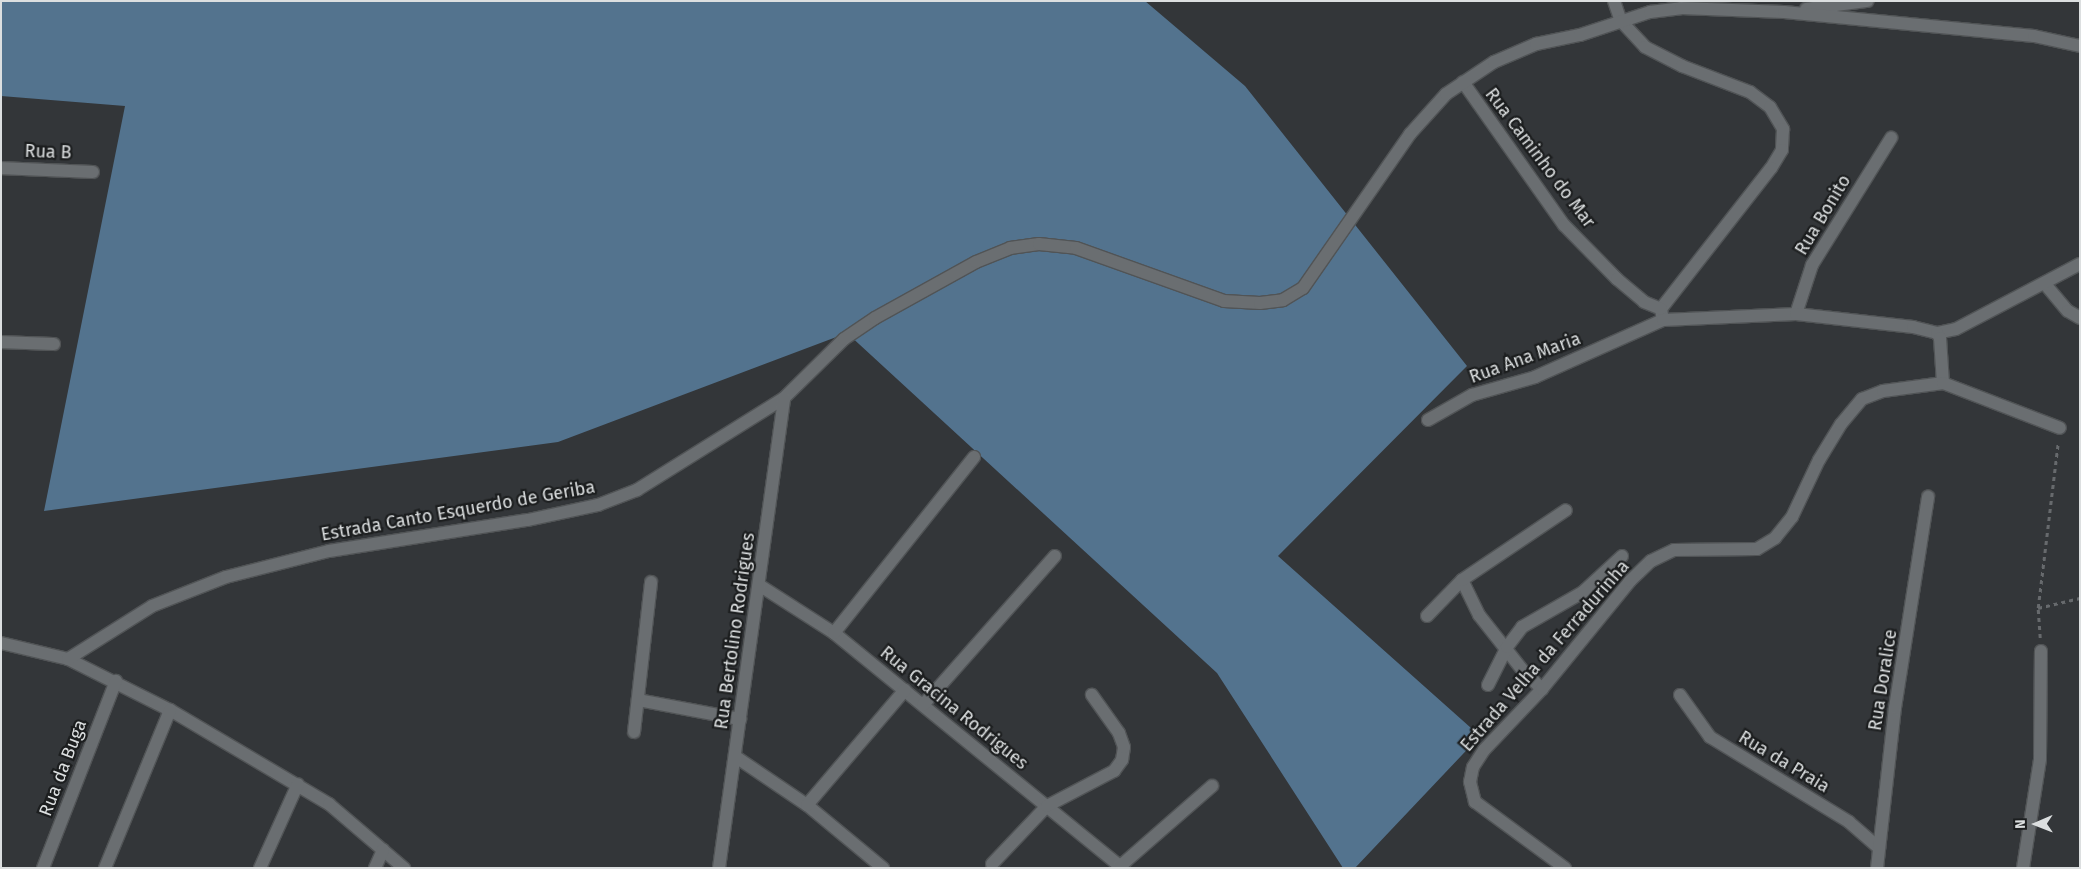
<!DOCTYPE html>
<html>
<head>
<meta charset="utf-8">
<style>
  body { margin:0 }
  #map { position:relative; width:2081px; height:869px; overflow:hidden; background:#333639; font-family:"Fira Sans",sans-serif }
  div>[style] { position:absolute }
  .forest>* { inset:0; background:#53738e }
  .path>* { height:2.5px; margin-top:-1.25px; transform-origin:0; background:repeating-linear-gradient(90deg,#676a6d 0 4px,transparent 0 8px) }
  .roads { filter:drop-shadow(1px 0 #515456) drop-shadow(-1px 0 #515456) drop-shadow(0 1px #515456) drop-shadow(0 -1px #515456) }
  .street>* { height:12px; margin:-6px; padding:0 6px; transform-origin:6px; border-radius:6px; background:#6a6e71 }
  span { translate:-50% -50%; white-space:nowrap; text-align:center; line-height:1.15; -webkit-text-stroke:4.5px #1c1e1f; paint-order:stroke }
  .street-label { font-size:18px; color:#dcdfe0 }
  .frame { position:absolute; inset:0; border:2px solid #dcdfe0; pointer-events:none }
  .north { position:absolute; left:2011px; top:799px; width:50px; height:50px; -webkit-text-stroke:4px #1c1e1f; paint-order:stroke; rotate:269deg; font-size:14px; font-weight:700; line-height:20px; text-align:center; color:#dcdfe0 }
  .north::after { content:''; display:block; margin:auto; width:18px; height:22px; background:#dcdfe0; clip-path:polygon(50% 0,100% 100%,50% 72%,0 100%) }
</style>
</head>
<body>
<div id="map">
  <div class="forest">
    <div style="clip-path:polygon(1px 1px,1145px 1px,1245px 86px,1467px 366px,1278px 556px,1480px 736px,1355px 868px,1343px 868px,1217px 673px,847px 333px,558px 442px,44px 511px,125px 106px,1px 96px)"></div>
  </div>
  <div class="path">
    <div style="left:2038px;top:608px;width:43px;rotate:-13.4deg"></div>
    <div style="left:2040px;top:638px;width:30px;rotate:-94deg"></div>
    <div style="left:2038px;top:608px;width:167px;rotate:-83.1deg"></div>
  </div>
  <div class="roads">
    <div class="street">
      <div style="left:1614px;top:1px;width:21px;rotate:71deg"></div>
      <div style="left:1621px;top:21px;width:35px;rotate:47deg"></div>
      <div style="left:1645px;top:47px;width:42px;rotate:27.2deg"></div>
      <div style="left:1682px;top:66px;width:73px;rotate:20.9deg"></div>
      <div style="left:1750px;top:92px;width:25px;rotate:37deg"></div>
      <div style="left:1770px;top:107px;width:26px;rotate:59deg"></div>
      <div style="left:1783px;top:129px;width:21px;rotate:93deg"></div>
      <div style="left:1782px;top:150px;width:21px;rotate:121deg"></div>
      <div style="left:1771px;top:168px;width:179px;rotate:128deg"></div>
      <div style="left:1661px;top:309px;width:11px;rotate:80deg"></div>
      <div style="left:1806px;top:9px;width:62px;rotate:-7.5deg"></div>
      <div style="left:1463px;top:82px;width:175px;rotate:54.8deg"></div>
      <div style="left:1564px;top:225px;width:76px;rotate:45.5deg"></div>
      <div style="left:1617px;top:279px;width:35px;rotate:40deg"></div>
      <div style="left:1644px;top:302px;width:18px;rotate:22deg"></div>
      <div style="left:1px;top:168px;width:92px;rotate:2.5deg"></div>
      <div style="left:2045px;top:284px;width:35px;rotate:50deg"></div>
      <div style="left:2068px;top:311px;width:14px;rotate:30deg"></div>
      <div style="left:1796px;top:314px;width:52px;rotate:-71.9deg"></div>
      <div style="left:1812px;top:265px;width:150px;rotate:-58.1deg"></div>
      <div style="left:1937px;top:333px;width:19px;rotate:-12deg"></div>
      <div style="left:1956px;top:329px;width:140px;rotate:-27.7deg"></div>
      <div style="left:1px;top:342px;width:53px;rotate:2.2deg"></div>
      <div style="left:1428px;top:420px;width:51px;rotate:-29.6deg"></div>
      <div style="left:1472px;top:395px;width:66px;rotate:-15.9deg"></div>
      <div style="left:1535px;top:377px;width:140px;rotate:-24deg"></div>
      <div style="left:1663px;top:320px;width:133px;rotate:-2.6deg"></div>
      <div style="left:1796px;top:314px;width:118px;rotate:6.3deg"></div>
      <div style="left:1913px;top:327px;width:25px;rotate:14deg"></div>
      <div style="left:1937px;top:333px;width:6px;rotate:59deg"></div>
      <div style="left:1940px;top:338px;width:45px;rotate:86.2deg"></div>
      <div style="left:1462px;top:580px;width:39px;rotate:64deg"></div>
      <div style="left:1479px;top:615px;width:73px;rotate:51.7deg"></div>
      <div style="left:1524px;top:672px;width:25px;rotate:43deg"></div>
      <div style="left:759px;top:585px;width:89px;rotate:32.6deg"></div>
      <div style="left:834px;top:633px;width:369px;rotate:39.2deg"></div>
      <div style="left:1427px;top:616px;width:50px;rotate:-45.8deg"></div>
      <div style="left:1462px;top:580px;width:125px;rotate:-33.9deg"></div>
      <div style="left:834px;top:633px;width:225px;rotate:-51.5deg"></div>
      <div style="left:1px;top:643px;width:69px;rotate:13.4deg"></div>
      <div style="left:68px;top:659px;width:114px;rotate:26.6deg"></div>
      <div style="left:170px;top:710px;width:185px;rotate:30.6deg"></div>
      <div style="left:329px;top:804px;width:99px;rotate:40.5deg"></div>
      <div style="left:68px;top:659px;width:99px;rotate:-32.2deg"></div>
      <div style="left:152px;top:606px;width:79px;rotate:-21.4deg"></div>
      <div style="left:226px;top:577px;width:106px;rotate:-14.2deg"></div>
      <div style="left:329px;top:551px;width:201px;rotate:-8.9deg"></div>
      <div style="left:528px;top:520px;width:72px;rotate:-12.1deg"></div>
      <div style="left:598px;top:505px;width:42px;rotate:-21deg"></div>
      <div style="left:637px;top:490px;width:173px;rotate:-32deg"></div>
      <div style="left:784px;top:398px;width:84px;rotate:-44.5deg"></div>
      <div style="left:844px;top:339px;width:37px;rotate:-34deg"></div>
      <div style="left:875px;top:318px;width:115px;rotate:-29deg"></div>
      <div style="left:976px;top:262px;width:37px;rotate:-22deg"></div>
      <div style="left:1010px;top:248px;width:29px;rotate:-8deg"></div>
      <div style="left:1039px;top:244px;width:37px;rotate:6deg"></div>
      <div style="left:1076px;top:248px;width:157px;rotate:19.7deg"></div>
      <div style="left:1224px;top:301px;width:36px;rotate:3deg"></div>
      <div style="left:1260px;top:303px;width:23px;rotate:-7deg"></div>
      <div style="left:1283px;top:300px;width:23px;rotate:-31deg"></div>
      <div style="left:1303px;top:288px;width:188px;rotate:-55.2deg"></div>
      <div style="left:1410px;top:134px;width:54px;rotate:-48deg"></div>
      <div style="left:1446px;top:94px;width:58px;rotate:-33.7deg"></div>
      <div style="left:1494px;top:62px;width:46px;rotate:-23.2deg"></div>
      <div style="left:1536px;top:44px;width:45px;rotate:-11.6deg"></div>
      <div style="left:1580px;top:35px;width:74px;rotate:-18.2deg"></div>
      <div style="left:1650px;top:12px;width:31px;rotate:-7deg"></div>
      <div style="left:1681px;top:8px;width:103px;rotate:2.2deg"></div>
      <div style="left:1784px;top:12px;width:251px;rotate:5.5deg"></div>
      <div style="left:2034px;top:36px;width:47px;rotate:12.3deg"></div>
      <div style="left:1488px;top:685px;width:42px;rotate:-63.4deg"></div>
      <div style="left:1507px;top:647px;width:25px;rotate:-53deg"></div>
      <div style="left:1522px;top:627px;width:70px;rotate:-29.8deg"></div>
      <div style="left:1583px;top:592px;width:53px;rotate:-42.7deg"></div>
      <div style="left:1680px;top:695px;width:52px;rotate:54.5deg"></div>
      <div style="left:1710px;top:737px;width:163px;rotate:31.4deg"></div>
      <div style="left:1849px;top:822px;width:40px;rotate:41deg"></div>
      <div style="left:638px;top:700px;width:104px;rotate:10.6deg"></div>
      <div style="left:923px;top:705px;width:199px;rotate:-48.5deg"></div>
      <div style="left:634px;top:732px;width:151px;rotate:-83.5deg"></div>
      <div style="left:736px;top:757px;width:86px;rotate:34.1deg"></div>
      <div style="left:807px;top:805px;width:99px;rotate:39.7deg"></div>
      <div style="left:807px;top:805px;width:151px;rotate:-49.6deg"></div>
      <div style="left:992px;top:864px;width:80px;rotate:-46.5deg"></div>
      <div style="left:1047px;top:806px;width:76px;rotate:-27.6deg"></div>
      <div style="left:1114px;top:771px;width:14px;rotate:-54deg"></div>
      <div style="left:1122px;top:760px;width:13px;rotate:-81deg"></div>
      <div style="left:1124px;top:747px;width:15px;rotate:-110deg"></div>
      <div style="left:1119px;top:733px;width:47px;rotate:-125.4deg"></div>
      <div style="left:43px;top:868px;width:201px;rotate:-68.7deg"></div>
      <div style="left:105px;top:868px;width:171px;rotate:-67.6deg"></div>
      <div style="left:260px;top:868px;width:92px;rotate:-65.7deg"></div>
      <div style="left:375px;top:868px;width:20px;rotate:-66deg"></div>
      <div style="left:719px;top:868px;width:474px;rotate:-82.1deg"></div>
      <div style="left:1118px;top:868px;width:125px;rotate:-41.1deg"></div>
      <div style="left:1565px;top:868px;width:112px;rotate:-143.7deg"></div>
      <div style="left:1475px;top:802px;width:21px;rotate:-104deg"></div>
      <div style="left:1470px;top:782px;width:15px;rotate:-79deg"></div>
      <div style="left:1473px;top:767px;width:20px;rotate:-57deg"></div>
      <div style="left:1484px;top:750px;width:84px;rotate:-46.4deg"></div>
      <div style="left:1542px;top:689px;width:139px;rotate:-50.8deg"></div>
      <div style="left:1630px;top:581px;width:29px;rotate:-44deg"></div>
      <div style="left:1651px;top:561px;width:25px;rotate:-26deg"></div>
      <div style="left:1674px;top:550px;width:83px;rotate:-0.7deg"></div>
      <div style="left:1757px;top:549px;width:21px;rotate:-31deg"></div>
      <div style="left:1775px;top:538px;width:27px;rotate:-51deg"></div>
      <div style="left:1792px;top:517px;width:63px;rotate:-64.7deg"></div>
      <div style="left:1819px;top:460px;width:42px;rotate:-58.6deg"></div>
      <div style="left:1841px;top:424px;width:33px;rotate:-50deg"></div>
      <div style="left:1862px;top:399px;width:22px;rotate:-21deg"></div>
      <div style="left:1883px;top:391px;width:61px;rotate:-7.6deg"></div>
      <div style="left:1943px;top:383px;width:125px;rotate:21deg"></div>
      <div style="left:1877px;top:868px;width:161px;rotate:-83.6deg"></div>
      <div style="left:1895px;top:708px;width:214px;rotate:-81.1deg"></div>
      <div style="left:2023px;top:868px;width:110px;rotate:-81.1deg"></div>
      <div style="left:2040px;top:759px;width:108px;rotate:-89.5deg"></div>
    </div>
  </div>
  <div class="street-label">
    <span style="left:48px;top:152px;rotate:2deg">Rua B</span>
    <span style="left:1540px;top:158px;rotate:53deg">Rua Caminho do Mar</span>
    <span style="left:1823px;top:215px;rotate:-59deg">Rua Bonito</span>
    <span style="left:1525px;top:358px;rotate:-20deg">Rua Ana Maria</span>
    <span style="left:458px;top:511px;rotate:-10deg">Estrada Canto Esquerdo de Geriba</span>
    <span style="left:735px;top:631px;rotate:-82deg">Rua Bertolino Rodrigues</span>
    <span style="left:1545px;top:656px;rotate:-49deg">Estrada Velha da Ferradurinha</span>
    <span style="left:1883px;top:680px;rotate:-81deg">Rua Doralice</span>
    <span style="left:954px;top:708px;rotate:39deg">Rua Gracina Rodrigues</span>
    <span style="left:1784px;top:762px;rotate:31deg">Rua da Praia</span>
    <span style="left:63px;top:768px;rotate:-69deg">Rua da Buga</span>
  </div>
  <div class="frame"></div>
  <div class="north">N</div>
</div>
</body>
</html>
